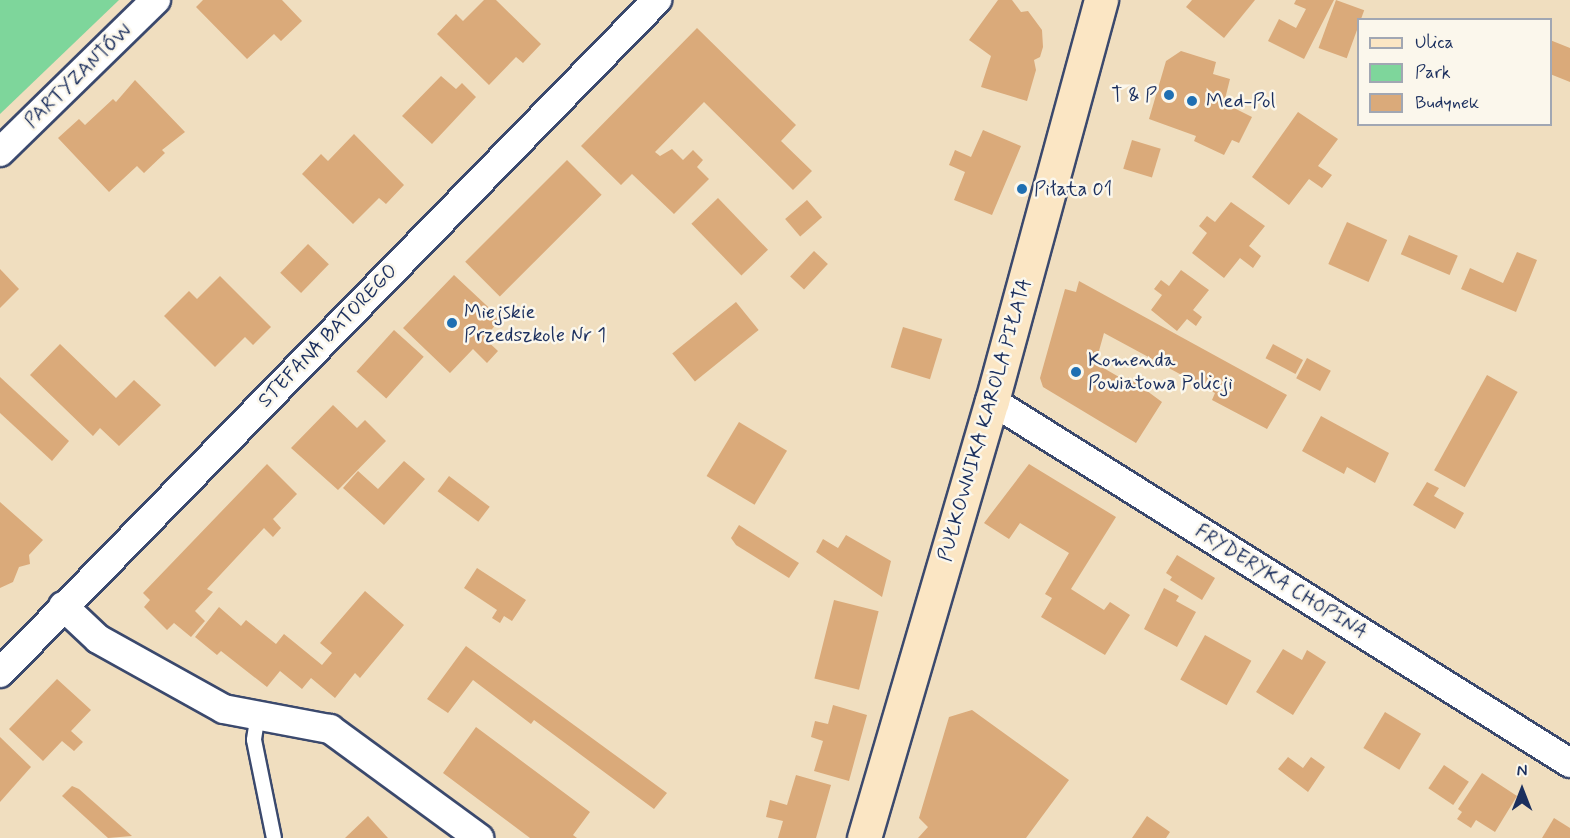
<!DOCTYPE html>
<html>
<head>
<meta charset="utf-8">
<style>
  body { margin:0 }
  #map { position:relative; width:1570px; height:838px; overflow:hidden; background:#f0debf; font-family:Mynerve,sans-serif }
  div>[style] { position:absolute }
  .green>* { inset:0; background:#7ed69b }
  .building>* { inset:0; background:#daaa7a; transform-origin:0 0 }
  .roads { filter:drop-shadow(2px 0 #3b496d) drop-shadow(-2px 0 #3b496d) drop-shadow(0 2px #3b496d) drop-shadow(0 -2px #3b496d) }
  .lane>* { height:14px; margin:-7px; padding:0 7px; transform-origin:7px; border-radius:7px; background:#fff }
  .street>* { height:28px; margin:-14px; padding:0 14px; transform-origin:14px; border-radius:14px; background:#fff }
  .secondary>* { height:33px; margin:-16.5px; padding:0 16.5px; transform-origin:16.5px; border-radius:16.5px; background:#fbe6c4 }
  .dots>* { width:16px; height:16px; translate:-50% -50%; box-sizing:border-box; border:3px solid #fbf7ec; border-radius:50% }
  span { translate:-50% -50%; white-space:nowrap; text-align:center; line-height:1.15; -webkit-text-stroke:5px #fbf7ec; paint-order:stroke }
  .street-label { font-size:20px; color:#1b2f5e }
  .poi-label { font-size:20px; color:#1b2f5e }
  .right { translate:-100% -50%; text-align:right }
  .left { translate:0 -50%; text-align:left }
  .legend { position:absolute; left:1357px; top:18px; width:195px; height:108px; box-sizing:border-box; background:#fbf7ec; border:2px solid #a1a7b3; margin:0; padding:8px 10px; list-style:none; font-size:18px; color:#1b2f5e }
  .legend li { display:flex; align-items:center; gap:12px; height:30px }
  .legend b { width:30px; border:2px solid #a1a7b3 }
  .north { position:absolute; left:1492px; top:760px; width:60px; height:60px; -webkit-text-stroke:4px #fbf7ec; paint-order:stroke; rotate:0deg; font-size:16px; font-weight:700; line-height:24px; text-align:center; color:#1b2f5e }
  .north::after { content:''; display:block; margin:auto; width:21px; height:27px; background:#1b2f5e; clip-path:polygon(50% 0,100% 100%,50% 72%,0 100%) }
</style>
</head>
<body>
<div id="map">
  <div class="green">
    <div style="clip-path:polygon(0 0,119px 0,0 114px)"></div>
  </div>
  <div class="building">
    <div style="clip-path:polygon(203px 0,282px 0,302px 21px,281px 41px,274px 34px,247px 59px,196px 7px)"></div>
    <div style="clip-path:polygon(484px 0,496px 0,541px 44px,523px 63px,516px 57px,489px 85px,437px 34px,456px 14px,463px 21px)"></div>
    <div style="clip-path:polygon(998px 0,1012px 0,1021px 12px,1028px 11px,1042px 30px,1043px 47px,1040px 57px,1034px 60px,1036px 70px,1027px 101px,981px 87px,991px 56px,969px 40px)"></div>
    <div style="clip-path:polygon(1192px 0,1255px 0,1224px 38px,1186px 7px)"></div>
    <div style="clip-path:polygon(1296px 0,1334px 0,1304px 59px,1268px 41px,1279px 19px,1296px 28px,1306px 9px,1294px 4px)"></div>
    <div style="left:1336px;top:0;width:30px;height:51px;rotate:20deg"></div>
    <div style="clip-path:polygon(697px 28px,796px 125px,781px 141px,812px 171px,793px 190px,704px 102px,655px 152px,660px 156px,672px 149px,683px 160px,693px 150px,703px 160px,697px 167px,709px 179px,674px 214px,632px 174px,621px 185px,581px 146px)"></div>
    <div style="clip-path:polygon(1550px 40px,1570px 48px,1570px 82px,1550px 74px)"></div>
    <div style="clip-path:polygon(1181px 51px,1216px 62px,1213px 74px,1230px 79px,1224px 103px,1252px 117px,1239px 143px,1232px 140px,1224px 155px,1194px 141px,1196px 136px,1149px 119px,1166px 61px)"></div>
    <div style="clip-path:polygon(441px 76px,456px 89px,462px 83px,476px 97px,432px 144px,402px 116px)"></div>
    <div style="clip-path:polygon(135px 80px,185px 132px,162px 150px,165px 153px,144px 173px,137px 166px,109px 192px,58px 138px,79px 119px,85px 125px,113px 99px,116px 102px)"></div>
    <div style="clip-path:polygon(1298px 112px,1338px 139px,1318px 166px,1332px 175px,1322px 188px,1309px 179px,1289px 205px,1252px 177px)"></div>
    <div style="clip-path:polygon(983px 130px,1021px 146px,992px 215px,954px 200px,965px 172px,949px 165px,955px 150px,971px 157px)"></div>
    <div style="clip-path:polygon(354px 134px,404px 185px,386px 204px,379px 198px,353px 224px,302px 174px,321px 154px,328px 161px)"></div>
    <div style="left:1132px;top:140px;width:30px;height:30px;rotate:17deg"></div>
    <div style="left:567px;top:160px;width:49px;height:144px;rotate:45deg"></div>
    <div style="left:718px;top:198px;width:72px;height:37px;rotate:46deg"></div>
    <div style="left:807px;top:200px;width:23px;height:29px;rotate:49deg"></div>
    <div style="clip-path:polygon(1231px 202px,1265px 226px,1249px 246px,1261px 256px,1253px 268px,1240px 258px,1224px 278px,1192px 253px,1207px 233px,1199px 226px,1207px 216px,1215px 222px)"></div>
    <div style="left:1347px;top:222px;width:44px;height:46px;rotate:24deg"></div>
    <div style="left:1409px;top:235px;width:53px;height:21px;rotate:23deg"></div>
    <div style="left:308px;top:244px;width:29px;height:40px;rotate:44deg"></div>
    <div style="left:814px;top:251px;width:19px;height:35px;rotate:43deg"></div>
    <div style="clip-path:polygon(1517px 252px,1537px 260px,1516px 312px,1461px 289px,1470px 268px,1503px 283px)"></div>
    <div style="clip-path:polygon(0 269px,19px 289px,0 308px)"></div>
    <div style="clip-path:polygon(1181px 270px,1209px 290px,1193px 310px,1202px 317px,1196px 326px,1187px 319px,1177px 331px,1151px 310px,1162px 295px,1154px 289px,1161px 280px,1169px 286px)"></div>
    <div style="clip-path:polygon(454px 275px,501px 319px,484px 338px,498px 351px,487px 363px,473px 349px,450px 373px,403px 328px)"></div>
    <div style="clip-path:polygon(220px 276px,271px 327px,253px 345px,245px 337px,215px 367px,164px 316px,189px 291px,197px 299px)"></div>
    <div style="clip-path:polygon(1079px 281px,1287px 395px,1267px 429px,1212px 400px,1215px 393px,1104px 333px,1097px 358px,1100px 366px,1126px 381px,1128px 377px,1162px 402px,1136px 443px,1043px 387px,1040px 378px,1065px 289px,1076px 292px)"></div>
    <div style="left:736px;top:302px;width:36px;height:82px;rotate:51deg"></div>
    <div style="left:903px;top:327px;width:41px;height:42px;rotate:17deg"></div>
    <div style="left:394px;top:330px;width:40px;height:56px;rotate:42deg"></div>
    <div style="clip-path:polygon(60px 344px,116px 398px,134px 380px,161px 405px,119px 446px,100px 428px,93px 436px,30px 375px)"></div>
    <div style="left:1273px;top:344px;width:34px;height:16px;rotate:28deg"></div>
    <div style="left:1307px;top:358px;width:27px;height:23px;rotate:28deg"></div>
    <div style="left:1487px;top:375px;width:35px;height:109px;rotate:29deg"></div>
    <div style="clip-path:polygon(0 377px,69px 441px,52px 461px,0 413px)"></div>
    <div style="clip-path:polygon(333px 405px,357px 428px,365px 420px,386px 441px,338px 490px,291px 448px)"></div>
    <div style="clip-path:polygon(1321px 416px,1389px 453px,1375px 483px,1347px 467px,1344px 474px,1302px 451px)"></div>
    <div style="left:739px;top:422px;width:56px;height:63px;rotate:31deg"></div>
    <div style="clip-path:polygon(404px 461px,425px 479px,384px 525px,343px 488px,358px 471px,378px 489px)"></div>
    <div style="clip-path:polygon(267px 464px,297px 494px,273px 519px,281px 528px,273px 537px,264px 528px,207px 589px,213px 592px,195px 611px,205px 621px,191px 637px,174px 623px,167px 630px,144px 607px,150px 600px,143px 593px)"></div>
    <div style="clip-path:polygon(1029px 464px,1116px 517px,1071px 589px,1104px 610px,1110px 602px,1130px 615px,1105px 655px,1041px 617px,1052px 598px,1045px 594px,1069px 553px,1020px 523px,1009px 539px,984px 523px)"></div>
    <div style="left:449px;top:476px;width:51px;height:19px;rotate:37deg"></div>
    <div style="clip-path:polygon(1427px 482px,1439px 488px,1434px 496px,1464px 513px,1455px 529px,1413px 505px)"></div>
    <div style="clip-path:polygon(0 502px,43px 540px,29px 555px,30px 564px,19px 567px,13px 582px,0 588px)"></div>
    <div style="clip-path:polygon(739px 525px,799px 563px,789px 578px,736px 545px,731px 538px)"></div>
    <div style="clip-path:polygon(846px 535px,891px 561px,882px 597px,816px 552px,823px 539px,838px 548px)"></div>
    <div style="clip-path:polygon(1177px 555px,1215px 578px,1202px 600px,1170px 580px,1172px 577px,1166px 573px)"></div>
    <div style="clip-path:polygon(477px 568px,526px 600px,512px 621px,504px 616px,500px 623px,492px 618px,497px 610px,464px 588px)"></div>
    <div style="clip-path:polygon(1164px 588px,1179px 596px,1176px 601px,1196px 612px,1177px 647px,1144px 629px)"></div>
    <div style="clip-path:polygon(365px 591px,404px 625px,360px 678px,355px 673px,335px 698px,311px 678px,302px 689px,280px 671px,267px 687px,221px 651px,217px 655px,195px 637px,219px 607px,241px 626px,246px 620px,276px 644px,284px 634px,322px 665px,332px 653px,320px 643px)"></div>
    <div style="left:834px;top:600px;width:46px;height:81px;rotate:14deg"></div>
    <div style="left:1205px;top:635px;width:53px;height:51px;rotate:29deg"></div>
    <div style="clip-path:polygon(466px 646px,667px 793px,654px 809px,534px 720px,531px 724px,473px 680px,448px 713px,427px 699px)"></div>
    <div style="clip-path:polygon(1283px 649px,1302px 660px,1307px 650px,1326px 662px,1293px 715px,1256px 692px)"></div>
    <div style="clip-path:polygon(57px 679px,91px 710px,71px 731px,83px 742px,74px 751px,62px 741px,43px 761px,9px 729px)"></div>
    <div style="clip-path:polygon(833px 705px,867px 715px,849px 781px,814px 771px,823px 741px,811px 737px,815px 721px,828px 724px)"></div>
    <div style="clip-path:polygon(972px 710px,1069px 780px,1026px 838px,918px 838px,928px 827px,919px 818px,949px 717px)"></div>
    <div style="left:1385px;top:712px;width:42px;height:42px;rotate:31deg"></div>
    <div style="clip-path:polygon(476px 727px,590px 812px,573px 835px,577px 838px,530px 838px,443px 773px)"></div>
    <div style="clip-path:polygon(0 737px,31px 767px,0 802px)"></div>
    <div style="clip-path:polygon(1288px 757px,1303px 768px,1311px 757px,1325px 767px,1308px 792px,1278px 769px)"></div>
    <div style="left:1444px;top:765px;width:30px;height:28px;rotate:34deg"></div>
    <div style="clip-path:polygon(1482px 773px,1517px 796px,1495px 832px,1476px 820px,1471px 828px,1457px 819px,1462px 812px,1458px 809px)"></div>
    <div style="clip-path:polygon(796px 775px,831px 785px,816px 838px,778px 838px,783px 821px,766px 817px,770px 800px,787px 805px)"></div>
    <div style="clip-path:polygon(72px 786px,79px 789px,132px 836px,108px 838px,62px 796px)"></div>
    <div style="clip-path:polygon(368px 816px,388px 838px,345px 838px)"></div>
    <div style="clip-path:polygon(1147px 816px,1170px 832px,1166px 838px,1132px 838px)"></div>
    <div style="clip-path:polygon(1554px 818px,1570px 828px,1570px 838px,1542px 838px)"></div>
  </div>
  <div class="roads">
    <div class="lane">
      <div style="left:258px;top:714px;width:26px;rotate:99deg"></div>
      <div style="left:254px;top:740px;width:100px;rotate:78.5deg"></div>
    </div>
    <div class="street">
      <div style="left:0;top:152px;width:218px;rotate:-44.3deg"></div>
      <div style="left:992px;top:401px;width:682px;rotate:32.06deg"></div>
      <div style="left:63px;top:606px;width:48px;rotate:43.3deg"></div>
      <div style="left:98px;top:639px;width:144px;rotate:29.1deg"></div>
      <div style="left:224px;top:709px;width:108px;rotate:10.7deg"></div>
      <div style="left:330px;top:729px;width:185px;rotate:36.2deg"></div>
      <div style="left:0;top:673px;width:941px;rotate:-45.69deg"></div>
    </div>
    <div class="secondary">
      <div style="left:864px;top:838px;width:455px;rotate:-73.7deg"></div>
      <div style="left:992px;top:401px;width:416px;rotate:-74.8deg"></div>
    </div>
  </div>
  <div class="dots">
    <div style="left:1169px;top:95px;background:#1f6fb2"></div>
    <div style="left:1192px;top:101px;background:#1f6fb2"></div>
    <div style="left:1022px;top:189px;background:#1f6fb2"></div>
    <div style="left:452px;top:323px;background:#1f6fb2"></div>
    <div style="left:1076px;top:372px;background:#1f6fb2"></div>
  </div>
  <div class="street-label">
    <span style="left:78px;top:76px;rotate:-44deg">PARTYZANTÓW</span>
    <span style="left:328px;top:336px;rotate:-46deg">STEFANA BATOREGO</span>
    <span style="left:985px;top:420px;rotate:-74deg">PUŁKOWNIKA KAROLA PIŁATA</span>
    <span style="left:1281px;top:582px;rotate:32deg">FRYDERYKA CHOPINA</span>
  </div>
  <div class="poi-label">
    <span class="right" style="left:1157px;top:95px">T &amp; P</span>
    <span class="left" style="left:1206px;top:101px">Med-Pol</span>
    <span class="left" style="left:1034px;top:189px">Piłata 01</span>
    <span class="left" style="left:464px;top:324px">Miejskie<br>Przedszkole Nr 1</span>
    <span class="left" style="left:1088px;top:372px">Komenda<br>Powiatowa Policji</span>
  </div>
  <ul class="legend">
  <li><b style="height:8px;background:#fbe6c4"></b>Ulica</li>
  <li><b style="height:16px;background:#7ed69b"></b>Park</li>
  <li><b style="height:16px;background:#daaa7a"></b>Budynek</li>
  </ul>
  <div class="north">N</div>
</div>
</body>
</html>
